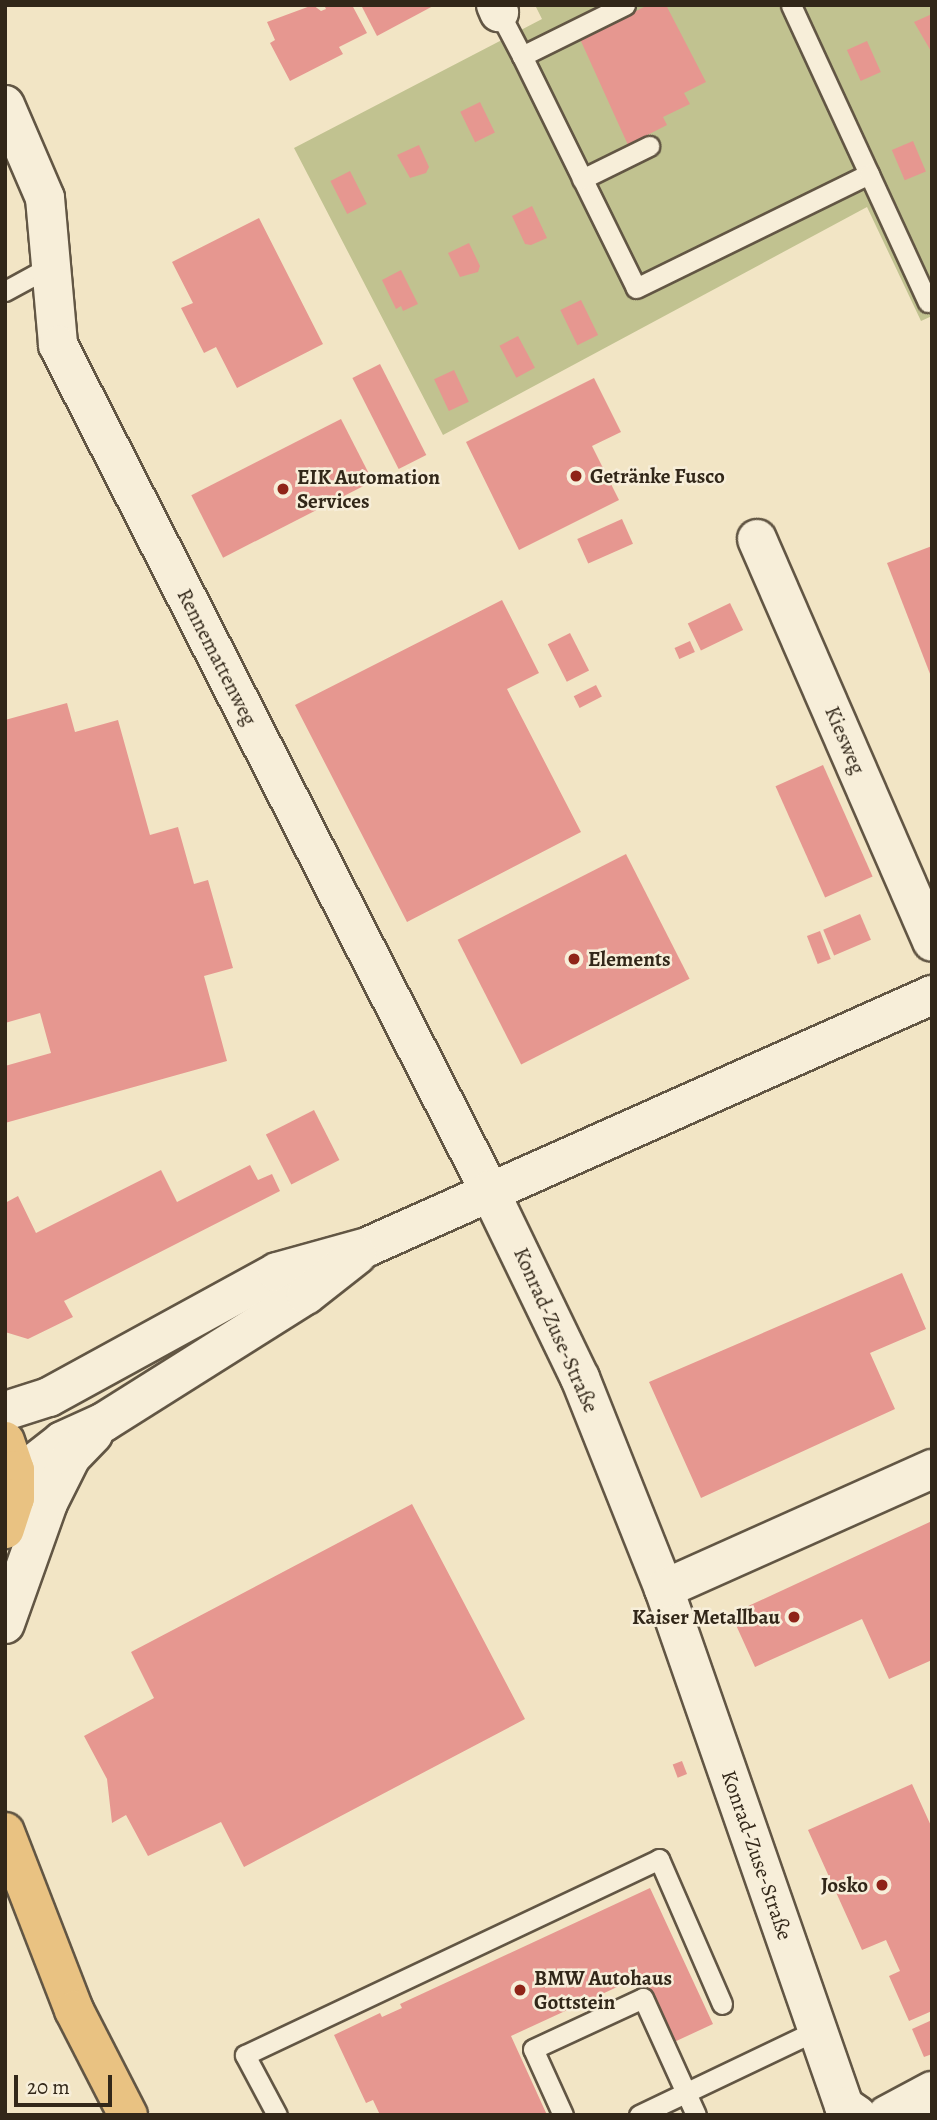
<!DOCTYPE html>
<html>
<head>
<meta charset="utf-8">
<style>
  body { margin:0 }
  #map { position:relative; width:937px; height:2120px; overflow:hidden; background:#f2e5c5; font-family:Alegreya,serif }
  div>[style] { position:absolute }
  .green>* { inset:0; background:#c1c290 }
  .building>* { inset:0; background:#e69790; transform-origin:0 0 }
  .roads { filter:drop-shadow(2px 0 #625644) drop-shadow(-2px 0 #625644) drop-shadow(0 2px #625644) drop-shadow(0 -2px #625644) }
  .lane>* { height:19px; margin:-9.5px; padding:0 9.5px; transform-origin:9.5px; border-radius:9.5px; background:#f7eed9 }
  .street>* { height:38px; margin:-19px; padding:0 19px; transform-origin:19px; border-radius:19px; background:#f7eed9 }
  .secondary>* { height:38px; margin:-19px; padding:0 19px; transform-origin:19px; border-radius:19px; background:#f7eed9 }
  .primary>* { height:38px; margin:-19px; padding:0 19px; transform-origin:19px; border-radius:19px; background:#e9c282 }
  .dots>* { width:19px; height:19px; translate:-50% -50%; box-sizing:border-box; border:4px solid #f7eed9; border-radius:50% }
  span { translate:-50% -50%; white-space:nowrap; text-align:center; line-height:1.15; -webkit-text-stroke:5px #f7eed9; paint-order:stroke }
  .poi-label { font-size:21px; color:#322719; font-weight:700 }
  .left { translate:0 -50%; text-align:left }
  .right { translate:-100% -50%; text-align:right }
  .street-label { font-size:21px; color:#322719 }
  .frame { position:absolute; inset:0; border:7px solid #322719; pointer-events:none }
  .scale { position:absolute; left:14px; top:2075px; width:98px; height:32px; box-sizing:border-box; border:4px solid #322719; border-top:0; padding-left:9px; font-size:21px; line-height:24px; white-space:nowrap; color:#322719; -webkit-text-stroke:5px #f7eed9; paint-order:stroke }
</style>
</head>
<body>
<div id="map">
  <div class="green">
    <div style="clip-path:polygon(535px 5px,932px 5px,932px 316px,921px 321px,867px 207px,443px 435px,294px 148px,542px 19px)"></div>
  </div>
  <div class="building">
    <div style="clip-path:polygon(313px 5px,321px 11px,326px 9px,324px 5px,352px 5px,367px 33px,339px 47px,343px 54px,290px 81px,270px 43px,275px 40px,267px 22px)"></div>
    <div style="clip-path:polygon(361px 5px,435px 5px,377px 36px)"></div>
    <div style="clip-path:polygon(648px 5px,666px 5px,706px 82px,684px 93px,690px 104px,663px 117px,667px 125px,628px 145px,580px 39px)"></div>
    <div style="clip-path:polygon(932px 14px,932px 53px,914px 22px)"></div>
    <div style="left:867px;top:41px;width:34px;height:22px;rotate:66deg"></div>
    <div style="left:480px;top:102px;width:34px;height:22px;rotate:64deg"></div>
    <div style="left:913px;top:141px;width:33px;height:23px;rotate:67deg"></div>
    <div style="clip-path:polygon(419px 145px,429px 167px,426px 173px,410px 178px,397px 155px)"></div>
    <div style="left:350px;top:171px;width:37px;height:22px;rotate:63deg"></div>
    <div style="clip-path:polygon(532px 206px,547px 238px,531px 245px,525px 244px,512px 216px)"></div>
    <div style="clip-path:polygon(259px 218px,323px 344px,237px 388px,216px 347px,204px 353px,181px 308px,193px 303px,172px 262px)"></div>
    <div style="clip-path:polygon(469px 243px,480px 266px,478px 272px,460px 277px,448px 253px)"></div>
    <div style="clip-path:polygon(401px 270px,418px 304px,403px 311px,401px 306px,396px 309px,382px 280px)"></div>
    <div style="left:581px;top:300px;width:39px;height:23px;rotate:64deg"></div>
    <div style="left:518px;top:336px;width:36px;height:21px;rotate:62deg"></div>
    <div style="left:380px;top:364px;width:102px;height:31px;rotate:63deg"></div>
    <div style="left:454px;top:370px;width:35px;height:22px;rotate:65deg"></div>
    <div style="clip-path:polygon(594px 378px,621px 432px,592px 446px,619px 500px,519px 550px,466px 442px)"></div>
    <div style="left:341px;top:419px;width:70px;height:168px;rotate:63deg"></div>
    <div style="left:622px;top:519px;width:27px;height:49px;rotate:66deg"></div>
    <div style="clip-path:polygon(932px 546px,932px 679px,887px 563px)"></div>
    <div style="clip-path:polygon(502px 600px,539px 673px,507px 689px,581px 832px,407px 922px,295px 705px)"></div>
    <div style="left:730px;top:603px;width:30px;height:47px;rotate:64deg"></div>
    <div style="left:570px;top:633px;width:42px;height:25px;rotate:63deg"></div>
    <div style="left:690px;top:641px;width:12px;height:17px;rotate:66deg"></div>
    <div style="left:596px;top:685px;width:13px;height:25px;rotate:63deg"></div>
    <div style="clip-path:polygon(67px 703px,75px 732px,118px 720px,150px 835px,178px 827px,194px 884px,208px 880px,233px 968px,204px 976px,227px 1061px,5px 1123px,5px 1066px,51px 1053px,40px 1013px,5px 1023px,5px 720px)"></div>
    <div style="left:823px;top:765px;width:122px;height:52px;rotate:66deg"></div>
    <div style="left:626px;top:854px;width:140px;height:189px;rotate:63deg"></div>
    <div style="left:860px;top:914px;width:28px;height:40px;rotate:67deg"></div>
    <div style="left:820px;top:931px;width:30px;height:14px;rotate:69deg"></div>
    <div style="left:314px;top:1110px;width:56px;height:54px;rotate:63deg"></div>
    <div style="clip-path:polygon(250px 1165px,258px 1180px,272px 1174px,280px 1191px,64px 1301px,73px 1317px,28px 1339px,5px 1332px,5px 1203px,18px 1196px,36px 1233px,161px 1170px,177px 1202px)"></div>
    <div style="clip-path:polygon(902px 1273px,926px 1329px,870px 1353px,895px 1409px,701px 1498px,649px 1382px)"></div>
    <div style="clip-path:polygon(412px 1504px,525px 1719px,244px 1867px,221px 1822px,148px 1856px,126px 1815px,112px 1823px,107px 1779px,84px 1736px,154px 1698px,131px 1652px)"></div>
    <div style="clip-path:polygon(932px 1521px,932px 1660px,889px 1679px,862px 1619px,755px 1667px,731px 1614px)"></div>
    <div style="left:682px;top:1761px;width:14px;height:10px;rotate:69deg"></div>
    <div style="clip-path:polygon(912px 1784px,932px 1828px,932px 2011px,909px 2021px,889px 1976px,900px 1971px,886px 1940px,862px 1950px,808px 1830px)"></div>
    <div style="clip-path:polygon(650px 1888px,713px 2024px,672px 2043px,641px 1976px,511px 2036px,547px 2115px,380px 2115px,373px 2100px,366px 2103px,334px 2035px,380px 2013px,382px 2017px,402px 2008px,400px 2004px)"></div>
    <div style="clip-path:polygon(932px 2020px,932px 2054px,924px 2057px,912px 2029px)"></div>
  </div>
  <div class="roads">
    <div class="lane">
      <div style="left:625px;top:5px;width:115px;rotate:153.7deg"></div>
      <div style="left:522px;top:56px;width:258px;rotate:63.8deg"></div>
      <div style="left:636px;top:288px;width:259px;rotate:-26.1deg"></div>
      <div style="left:869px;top:174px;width:186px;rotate:-114.8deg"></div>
      <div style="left:499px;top:12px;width:50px;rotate:62.4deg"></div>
      <div style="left:869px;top:174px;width:141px;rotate:65.3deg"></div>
      <div style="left:582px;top:179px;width:75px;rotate:-26.2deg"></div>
      <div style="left:5px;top:291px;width:52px;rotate:-28.5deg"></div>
      <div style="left:277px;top:2115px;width:68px;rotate:-118.1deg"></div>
      <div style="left:245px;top:2055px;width:458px;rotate:-25.3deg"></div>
      <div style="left:659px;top:1859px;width:158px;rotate:66.5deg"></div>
      <div style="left:563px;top:2115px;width:72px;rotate:-114.4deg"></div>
      <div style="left:533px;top:2049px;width:121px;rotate:-24.9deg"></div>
      <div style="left:643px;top:1998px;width:128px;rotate:65.6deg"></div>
      <div style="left:639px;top:2115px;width:197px;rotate:-25.5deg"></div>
    </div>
    <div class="street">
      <div style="left:496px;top:5px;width:8px;rotate:67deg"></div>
      <div style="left:5px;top:105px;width:101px;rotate:66.7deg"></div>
      <div style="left:45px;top:198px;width:148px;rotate:84.9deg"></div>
      <div style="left:58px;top:345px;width:949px;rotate:62.98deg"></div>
      <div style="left:489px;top:1190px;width:209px;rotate:64.2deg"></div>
      <div style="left:580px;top:1378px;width:227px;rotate:68.3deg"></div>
      <div style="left:664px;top:1589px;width:547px;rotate:70.8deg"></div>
      <div style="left:844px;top:2106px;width:16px;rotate:35deg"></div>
      <div style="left:757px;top:539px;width:439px;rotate:66.5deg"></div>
      <div style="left:664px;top:1589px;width:294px;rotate:-24.1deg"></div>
      <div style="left:887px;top:2115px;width:51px;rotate:-28.1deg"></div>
    </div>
    <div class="secondary">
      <div style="left:5px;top:1411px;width:46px;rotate:-17.7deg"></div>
      <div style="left:49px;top:1397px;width:260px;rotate:-28.7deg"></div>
      <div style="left:277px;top:1272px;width:93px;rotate:-15.5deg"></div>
      <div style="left:367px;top:1247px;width:619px;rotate:-24.04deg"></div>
      <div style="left:15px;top:1498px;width:38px;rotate:-62deg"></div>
      <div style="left:33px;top:1464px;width:37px;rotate:-38deg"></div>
      <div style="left:62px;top:1441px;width:46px;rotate:-24.3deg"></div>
      <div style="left:104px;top:1422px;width:239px;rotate:-32.2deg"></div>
      <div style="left:306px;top:1295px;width:65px;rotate:-38.1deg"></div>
      <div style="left:5px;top:1624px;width:128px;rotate:-70.4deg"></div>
      <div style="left:48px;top:1503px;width:51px;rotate:-63.4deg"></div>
      <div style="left:71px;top:1457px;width:32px;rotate:-46deg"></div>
    </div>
    <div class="primary">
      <div style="left:5px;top:1441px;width:31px;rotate:71deg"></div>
      <div style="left:15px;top:1470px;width:28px;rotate:90deg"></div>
      <div style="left:15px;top:1498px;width:33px;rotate:108deg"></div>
      <div style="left:5px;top:1832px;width:191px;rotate:68.8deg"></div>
      <div style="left:74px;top:2010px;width:118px;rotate:62.8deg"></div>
    </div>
  </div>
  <div class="dots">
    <div style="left:576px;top:476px;background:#8f2418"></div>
    <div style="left:283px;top:489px;background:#8f2418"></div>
    <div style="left:574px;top:959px;background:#8f2418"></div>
    <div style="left:794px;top:1617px;background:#8f2418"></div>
    <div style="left:882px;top:1885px;background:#8f2418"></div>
    <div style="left:520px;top:1990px;background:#8f2418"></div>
  </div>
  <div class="poi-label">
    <span class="left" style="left:590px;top:476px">Getränke Fusco</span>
    <span class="left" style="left:297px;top:489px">EIK Automation<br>Services</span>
    <span class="left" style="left:588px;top:959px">Elements</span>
    <span class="right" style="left:780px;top:1617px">Kaiser Metallbau</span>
    <span class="right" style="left:868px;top:1885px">Josko</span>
    <span class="left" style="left:534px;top:1990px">BMW Autohaus<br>Gottstein</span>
  </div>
  <div class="street-label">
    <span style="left:217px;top:657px;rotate:63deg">Rennemattenweg</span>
    <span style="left:845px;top:740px;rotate:67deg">Kiesweg</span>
    <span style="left:556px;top:1330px;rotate:66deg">Konrad-Zuse-Straße</span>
    <span style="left:757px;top:1855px;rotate:71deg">Konrad-Zuse-Straße</span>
  </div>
  <div class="frame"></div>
  <div class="scale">20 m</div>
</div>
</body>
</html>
